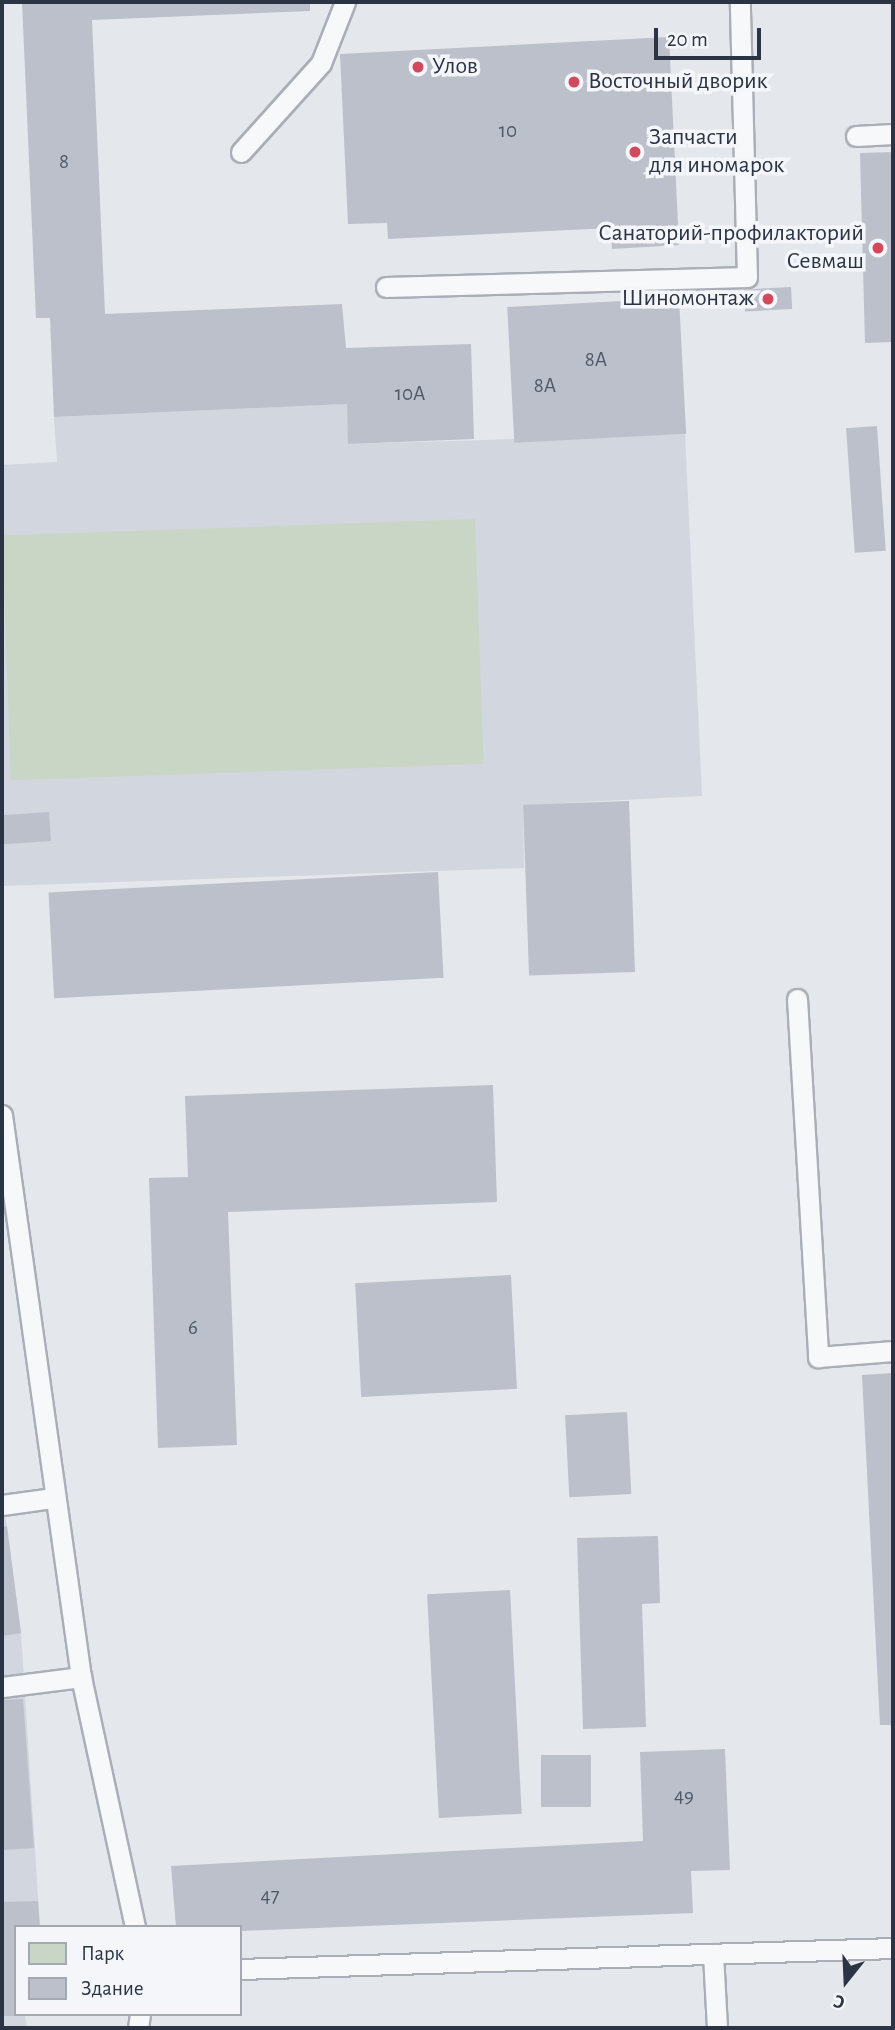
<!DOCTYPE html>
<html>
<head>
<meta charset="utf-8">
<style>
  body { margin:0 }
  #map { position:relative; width:895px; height:2030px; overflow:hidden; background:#e4e7ec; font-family:"Alegreya Sans",sans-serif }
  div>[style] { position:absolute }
  .built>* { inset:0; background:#d2d6de }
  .green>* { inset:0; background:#c9d6c5; transform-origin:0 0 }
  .building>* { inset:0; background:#bbc0ca; transform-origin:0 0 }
  .roads { filter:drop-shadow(2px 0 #a9aeb7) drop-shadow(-2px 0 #a9aeb7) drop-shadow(0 2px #a9aeb7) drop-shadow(0 -2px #a9aeb7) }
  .lane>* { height:19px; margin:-9.5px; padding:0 9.5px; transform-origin:9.5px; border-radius:9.5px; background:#f7f8fa }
  .dots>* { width:19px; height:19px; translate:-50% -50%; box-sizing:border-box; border:4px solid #f4f6f9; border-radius:50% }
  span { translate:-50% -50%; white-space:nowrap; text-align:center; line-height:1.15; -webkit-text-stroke:7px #f4f6f9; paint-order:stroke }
  .number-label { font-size:21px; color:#4f5766 }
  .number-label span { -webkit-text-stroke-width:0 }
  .poi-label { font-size:24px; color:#2b3445 }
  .left { translate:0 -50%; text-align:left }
  .right { translate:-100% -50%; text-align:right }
  .frame { position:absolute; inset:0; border:4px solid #2b3445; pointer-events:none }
  .legend { position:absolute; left:14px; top:1925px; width:228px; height:91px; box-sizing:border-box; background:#f4f6f9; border:2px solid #a4a8b1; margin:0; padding:9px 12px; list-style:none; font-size:21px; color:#2b3445 }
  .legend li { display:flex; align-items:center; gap:14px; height:35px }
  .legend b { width:35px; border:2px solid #a4a8b1 }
  .north { position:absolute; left:811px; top:1946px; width:70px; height:70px; -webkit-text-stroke:5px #f4f6f9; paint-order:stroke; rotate:198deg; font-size:19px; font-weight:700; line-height:28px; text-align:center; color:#2b3445 }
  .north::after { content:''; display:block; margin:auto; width:24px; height:32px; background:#2b3445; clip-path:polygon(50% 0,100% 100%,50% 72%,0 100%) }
  .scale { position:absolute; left:654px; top:28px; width:107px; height:32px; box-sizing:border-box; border:4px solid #2b3445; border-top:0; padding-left:9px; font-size:21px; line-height:24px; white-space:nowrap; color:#2b3445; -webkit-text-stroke:5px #f4f6f9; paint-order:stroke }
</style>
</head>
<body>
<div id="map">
  <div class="built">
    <div style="clip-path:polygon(347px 404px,349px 444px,685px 434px,702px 796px,523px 805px,524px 868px,2px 886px,2px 465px,57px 462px,54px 417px)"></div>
    <div style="clip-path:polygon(2px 1492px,21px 1633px,40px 1927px,16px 1927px,16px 2014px,43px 2014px,25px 2016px,27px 2028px,2px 2028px)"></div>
  </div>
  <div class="green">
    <div style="left:475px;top:519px;width:245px;height:473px;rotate:88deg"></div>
  </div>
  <div class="building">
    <div style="clip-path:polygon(22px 2px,310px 2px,310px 11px,92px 20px,105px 314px,342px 304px,346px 348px,471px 344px,474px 439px,348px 444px,347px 404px,54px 417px,50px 318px,36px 318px)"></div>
    <div style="clip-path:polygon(669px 37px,679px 245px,612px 249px,611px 228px,388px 239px,387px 223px,348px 224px,340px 54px)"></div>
    <div style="clip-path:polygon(893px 152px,893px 342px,865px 343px,860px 153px)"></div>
    <div style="left:791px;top:287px;width:22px;height:47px;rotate:87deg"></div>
    <div style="left:679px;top:298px;width:136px;height:172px;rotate:87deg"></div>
    <div style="left:877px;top:426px;width:125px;height:31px;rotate:86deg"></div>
    <div style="left:629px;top:801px;width:171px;height:106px;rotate:88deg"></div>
    <div style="left:49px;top:812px;width:29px;height:47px;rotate:86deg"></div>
    <div style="left:438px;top:872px;width:106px;height:390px;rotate:87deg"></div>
    <div style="clip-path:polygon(493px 1085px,497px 1202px,228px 1212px,237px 1445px,158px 1448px,149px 1178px,188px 1177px,185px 1096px)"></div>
    <div style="left:511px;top:1275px;width:114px;height:156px;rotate:87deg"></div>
    <div style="clip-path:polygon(893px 1373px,893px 1725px,880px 1725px,862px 1375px)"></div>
    <div style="left:627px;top:1412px;width:82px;height:62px;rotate:87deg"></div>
    <div style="clip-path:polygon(7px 1526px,21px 1633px,2px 1636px,2px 1527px)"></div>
    <div style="clip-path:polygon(658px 1536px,660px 1603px,642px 1604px,646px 1727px,583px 1729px,577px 1538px)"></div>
    <div style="left:510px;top:1590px;width:224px;height:83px;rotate:87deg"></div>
    <div style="clip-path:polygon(23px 1699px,34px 1848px,2px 1850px,2px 1700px)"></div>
    <div style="clip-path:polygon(725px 1749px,730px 1870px,691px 1871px,693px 1913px,240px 1931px,240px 1927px,176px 1927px,171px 1866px,643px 1841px,640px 1752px)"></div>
    <div style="left:541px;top:1755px;width:50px;height:52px"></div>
    <div style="clip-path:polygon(38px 1901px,40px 1927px,16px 1927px,16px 2016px,2px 2016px,2px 1902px)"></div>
  </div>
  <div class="roads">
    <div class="lane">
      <div style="left:856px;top:136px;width:37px;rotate:-3deg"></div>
      <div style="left:241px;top:152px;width:120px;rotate:-48deg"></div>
      <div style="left:321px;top:63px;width:66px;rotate:-68.5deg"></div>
      <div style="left:386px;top:287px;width:361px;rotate:-1.6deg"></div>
      <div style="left:747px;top:277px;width:275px;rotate:-91.5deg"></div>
      <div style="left:797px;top:999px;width:359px;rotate:86.6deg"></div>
      <div style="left:818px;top:1357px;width:75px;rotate:-4.6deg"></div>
      <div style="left:2px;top:1115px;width:568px;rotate:82deg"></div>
      <div style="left:81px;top:1677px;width:256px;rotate:77.8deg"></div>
      <div style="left:2px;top:1505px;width:50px;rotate:-8deg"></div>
      <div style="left:2px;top:1687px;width:80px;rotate:-7.2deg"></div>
      <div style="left:713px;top:1954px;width:74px;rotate:86.9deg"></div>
      <div style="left:240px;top:1969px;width:653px;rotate:-1.84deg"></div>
      <div style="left:138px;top:2028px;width:14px;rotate:-82deg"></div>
    </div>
  </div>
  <div class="dots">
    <div style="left:418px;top:67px;background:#d1495b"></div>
    <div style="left:574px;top:82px;background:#d1495b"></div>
    <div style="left:635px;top:152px;background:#d1495b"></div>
    <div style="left:878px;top:248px;background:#d1495b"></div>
    <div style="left:768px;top:299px;background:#d1495b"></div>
  </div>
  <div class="number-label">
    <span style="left:508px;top:131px">10</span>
    <span style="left:64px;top:162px">8</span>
    <span style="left:596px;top:360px">8А</span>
    <span style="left:545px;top:386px">8А</span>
    <span style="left:410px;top:394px">10А</span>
    <span style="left:193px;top:1328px">6</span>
    <span style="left:684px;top:1796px">49</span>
    <span style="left:270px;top:1896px">47</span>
  </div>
  <div class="poi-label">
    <span class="left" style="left:432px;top:67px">Улов</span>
    <span class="left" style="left:588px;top:82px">Восточный дворик</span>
    <span class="left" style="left:649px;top:152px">Запчасти<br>для иномарок</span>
    <span class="right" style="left:864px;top:248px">Санаторий-профилакторий<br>Севмаш</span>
    <span class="right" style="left:754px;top:299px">Шиномонтаж</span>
  </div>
  <div class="frame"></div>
  <ul class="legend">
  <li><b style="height:19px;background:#c9d6c5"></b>Парк</li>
  <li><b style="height:19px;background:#bbc0ca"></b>Здание</li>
  </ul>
  <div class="north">С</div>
  <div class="scale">20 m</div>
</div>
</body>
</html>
